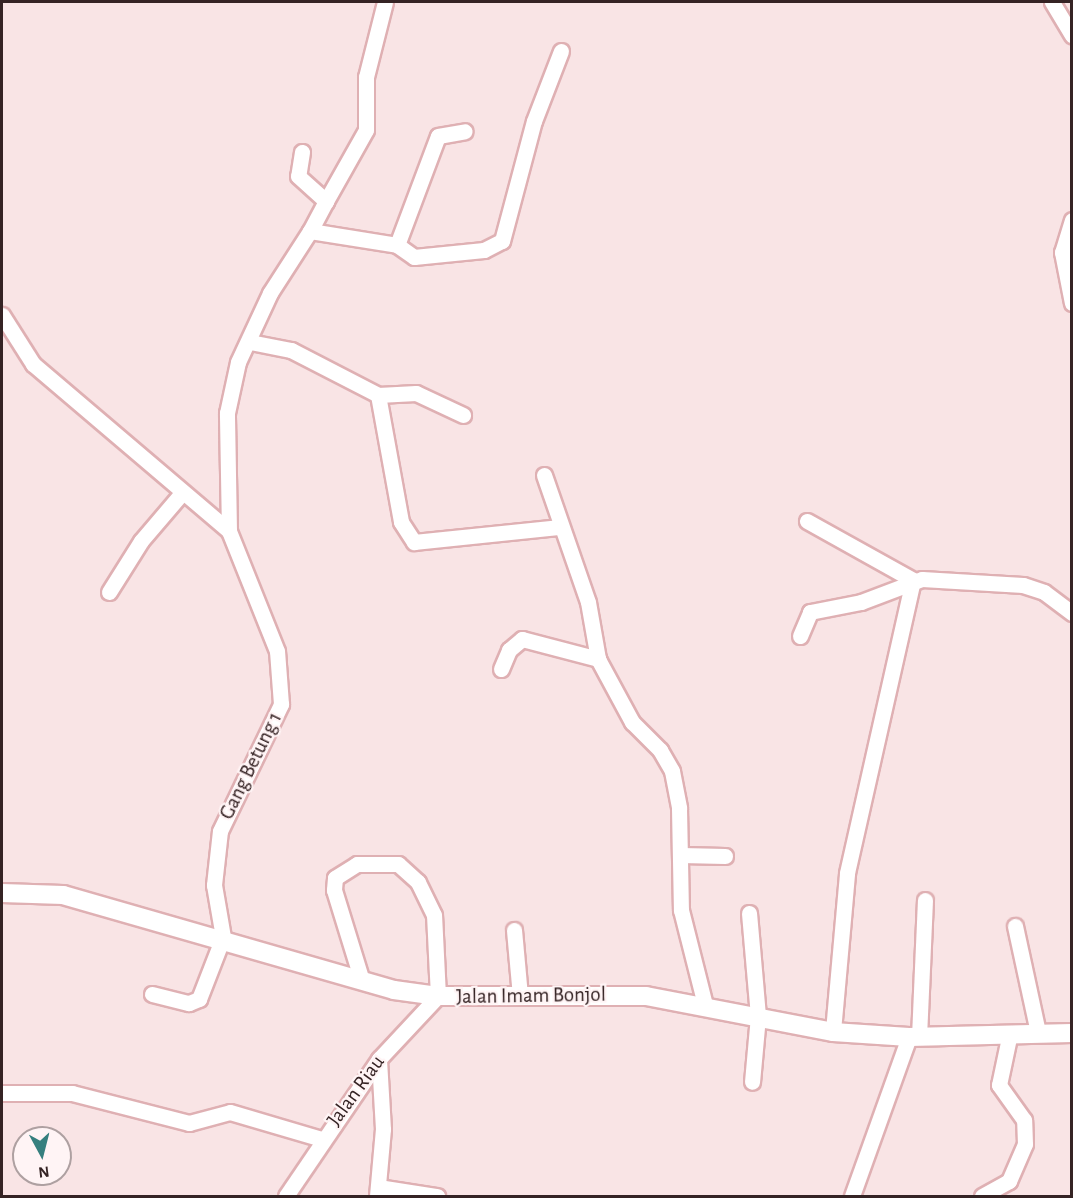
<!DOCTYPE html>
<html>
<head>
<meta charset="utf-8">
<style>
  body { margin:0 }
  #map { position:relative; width:1073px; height:1198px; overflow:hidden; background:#f9e4e5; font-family:"Alegreya Sans",sans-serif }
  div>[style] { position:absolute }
  .roads { filter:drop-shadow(2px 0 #dfb0b3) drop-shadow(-2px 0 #dfb0b3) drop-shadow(0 2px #dfb0b3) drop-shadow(0 -2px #dfb0b3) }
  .minor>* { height:15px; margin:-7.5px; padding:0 7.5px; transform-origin:7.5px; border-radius:7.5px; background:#fff }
  .major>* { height:18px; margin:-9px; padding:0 9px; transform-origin:9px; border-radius:9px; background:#fff }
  span { translate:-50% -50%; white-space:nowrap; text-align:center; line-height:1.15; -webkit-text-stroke:4.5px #fff4f5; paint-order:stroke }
  .street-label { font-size:21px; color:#352324 }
  .frame { position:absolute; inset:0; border:3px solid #352324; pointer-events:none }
  .north { position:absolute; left:12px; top:1126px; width:60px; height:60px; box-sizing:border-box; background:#fff4f5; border:2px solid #aea0a1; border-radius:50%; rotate:173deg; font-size:16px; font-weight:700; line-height:24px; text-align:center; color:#352324 }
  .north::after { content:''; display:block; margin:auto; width:21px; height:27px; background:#367f7e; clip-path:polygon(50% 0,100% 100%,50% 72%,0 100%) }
</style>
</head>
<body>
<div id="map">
  <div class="roads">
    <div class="minor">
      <div style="left:1052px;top:2px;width:39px;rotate:59deg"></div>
      <div style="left:302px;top:152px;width:24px;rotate:99deg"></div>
      <div style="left:298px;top:176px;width:38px;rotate:42deg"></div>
      <div style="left:326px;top:201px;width:34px;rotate:118deg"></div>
      <div style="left:326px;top:201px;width:81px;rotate:-60.6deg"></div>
      <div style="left:366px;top:130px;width:53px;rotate:-90deg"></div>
      <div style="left:366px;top:77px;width:77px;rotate:-75.8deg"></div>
      <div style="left:1072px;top:220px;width:34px;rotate:107deg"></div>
      <div style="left:1062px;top:252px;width:52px;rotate:78.9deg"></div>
      <div style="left:397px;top:245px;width:116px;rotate:-69.4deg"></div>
      <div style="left:438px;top:136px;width:27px;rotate:-10deg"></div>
      <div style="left:2px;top:315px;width:58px;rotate:57.7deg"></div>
      <div style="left:33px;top:364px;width:257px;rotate:40.4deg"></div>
      <div style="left:250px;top:342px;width:42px;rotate:11deg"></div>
      <div style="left:291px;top:350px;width:98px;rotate:27.3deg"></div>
      <div style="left:378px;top:395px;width:129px;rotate:79.7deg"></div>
      <div style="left:401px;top:522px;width:24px;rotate:57deg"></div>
      <div style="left:414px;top:542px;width:147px;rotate:-5.9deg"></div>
      <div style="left:378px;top:395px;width:38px;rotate:-3deg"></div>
      <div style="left:416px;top:393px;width:52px;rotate:25.1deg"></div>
      <div style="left:544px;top:475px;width:134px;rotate:70.9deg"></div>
      <div style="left:588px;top:602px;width:58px;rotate:80deg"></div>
      <div style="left:598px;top:659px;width:72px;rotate:61.6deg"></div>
      <div style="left:632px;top:722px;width:40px;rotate:45deg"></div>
      <div style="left:660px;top:750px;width:24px;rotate:60deg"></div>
      <div style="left:672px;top:771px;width:38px;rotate:79deg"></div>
      <div style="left:679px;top:808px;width:102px;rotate:88.9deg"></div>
      <div style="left:681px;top:910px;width:98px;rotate:75.8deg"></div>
      <div style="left:807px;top:521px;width:121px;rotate:29.1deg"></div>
      <div style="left:913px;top:580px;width:301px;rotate:102.7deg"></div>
      <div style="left:847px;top:874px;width:159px;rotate:95.1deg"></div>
      <div style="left:109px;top:592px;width:60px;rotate:-57.9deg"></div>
      <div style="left:141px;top:541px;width:62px;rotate:-49.6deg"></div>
      <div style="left:800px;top:636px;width:26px;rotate:-67deg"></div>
      <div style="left:810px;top:612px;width:52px;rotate:-11.1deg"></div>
      <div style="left:861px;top:602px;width:65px;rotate:-20.7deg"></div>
      <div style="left:922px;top:579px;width:101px;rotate:3.4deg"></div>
      <div style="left:1023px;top:585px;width:22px;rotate:18deg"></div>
      <div style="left:1044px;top:592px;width:35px;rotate:37deg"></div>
      <div style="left:501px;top:669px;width:21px;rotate:-67deg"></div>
      <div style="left:509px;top:650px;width:17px;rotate:-40deg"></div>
      <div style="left:522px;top:639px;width:79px;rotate:14.7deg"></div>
      <div style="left:681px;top:855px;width:44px;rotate:1.3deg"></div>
      <div style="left:749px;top:913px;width:103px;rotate:85deg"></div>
      <div style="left:758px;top:1016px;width:66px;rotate:95.2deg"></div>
      <div style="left:1015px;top:926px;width:108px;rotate:77.8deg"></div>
      <div style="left:514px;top:930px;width:66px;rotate:84.8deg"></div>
      <div style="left:152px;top:994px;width:38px;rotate:14deg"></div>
      <div style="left:189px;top:1003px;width:11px;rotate:-22deg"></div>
      <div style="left:199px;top:999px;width:66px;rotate:-68.8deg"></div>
      <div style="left:223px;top:937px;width:53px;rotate:-99.8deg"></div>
      <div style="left:214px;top:885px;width:54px;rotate:-83.7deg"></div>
      <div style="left:220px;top:831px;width:141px;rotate:-64.3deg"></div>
      <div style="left:281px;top:704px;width:53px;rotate:-94.3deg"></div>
      <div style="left:277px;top:651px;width:129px;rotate:-111.8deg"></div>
      <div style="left:229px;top:531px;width:118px;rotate:-91deg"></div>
      <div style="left:227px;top:413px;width:52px;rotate:-77.8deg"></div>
      <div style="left:238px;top:362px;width:76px;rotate:-65.1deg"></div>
      <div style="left:270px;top:293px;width:74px;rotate:-57.2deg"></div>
      <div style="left:310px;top:231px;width:88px;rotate:9.1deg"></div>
      <div style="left:397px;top:245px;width:21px;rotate:35deg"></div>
      <div style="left:414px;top:257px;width:70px;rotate:-5.7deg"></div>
      <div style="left:484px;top:250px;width:20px;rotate:-27deg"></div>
      <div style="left:502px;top:241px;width:124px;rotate:-75.1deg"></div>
      <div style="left:534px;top:121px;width:75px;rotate:-68.9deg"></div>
      <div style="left:919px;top:1037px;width:137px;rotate:-87.5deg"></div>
      <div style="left:2px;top:1093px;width:70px"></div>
      <div style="left:72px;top:1093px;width:121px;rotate:14.4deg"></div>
      <div style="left:189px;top:1123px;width:42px;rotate:-15deg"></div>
      <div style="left:230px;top:1112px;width:96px;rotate:16.4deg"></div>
      <div style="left:378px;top:1187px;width:60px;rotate:8.7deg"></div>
      <div style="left:286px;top:1196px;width:166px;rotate:-55.8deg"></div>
      <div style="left:379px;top:1059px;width:86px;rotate:-46.9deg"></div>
      <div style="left:438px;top:996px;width:81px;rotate:-92.8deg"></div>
      <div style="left:434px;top:915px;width:37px;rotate:-116deg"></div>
      <div style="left:418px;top:882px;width:27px;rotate:-138deg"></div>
      <div style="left:398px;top:864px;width:41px;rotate:180deg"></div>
      <div style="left:357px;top:864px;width:26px;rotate:148deg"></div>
      <div style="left:335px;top:878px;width:12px;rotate:95deg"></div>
      <div style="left:334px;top:890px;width:95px;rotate:72.9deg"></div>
      <div style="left:377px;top:1196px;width:67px;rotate:-84.9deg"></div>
      <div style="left:383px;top:1129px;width:70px;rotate:-93.3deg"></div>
      <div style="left:852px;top:1196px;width:169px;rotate:-70.3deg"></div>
      <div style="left:982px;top:1196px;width:31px;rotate:-29deg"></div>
      <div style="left:1009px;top:1181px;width:40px;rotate:-66.6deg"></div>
      <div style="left:1025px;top:1144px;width:24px;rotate:-92deg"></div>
      <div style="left:1024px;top:1120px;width:43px;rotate:-125.5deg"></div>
      <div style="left:999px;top:1085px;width:53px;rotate:-78.1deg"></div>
    </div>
    <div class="major">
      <div style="left:2px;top:893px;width:61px;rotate:1.9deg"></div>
      <div style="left:63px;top:895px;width:344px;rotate:16deg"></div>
      <div style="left:394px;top:990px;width:44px;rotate:7.8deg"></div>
      <div style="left:438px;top:996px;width:208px"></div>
      <div style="left:646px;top:996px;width:190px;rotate:10.9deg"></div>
      <div style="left:833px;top:1032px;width:76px;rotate:3.8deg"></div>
      <div style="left:909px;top:1037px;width:163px;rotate:-1.4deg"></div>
    </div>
  </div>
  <div class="street-label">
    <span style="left:251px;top:766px;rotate:-64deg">Gang Betung 1</span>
    <span style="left:531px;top:996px;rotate:-1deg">Jalan Imam Bonjol</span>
    <span style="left:356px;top:1091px;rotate:-54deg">Jalan Riau</span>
  </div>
  <div class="frame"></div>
  <div class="north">N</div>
</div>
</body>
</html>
